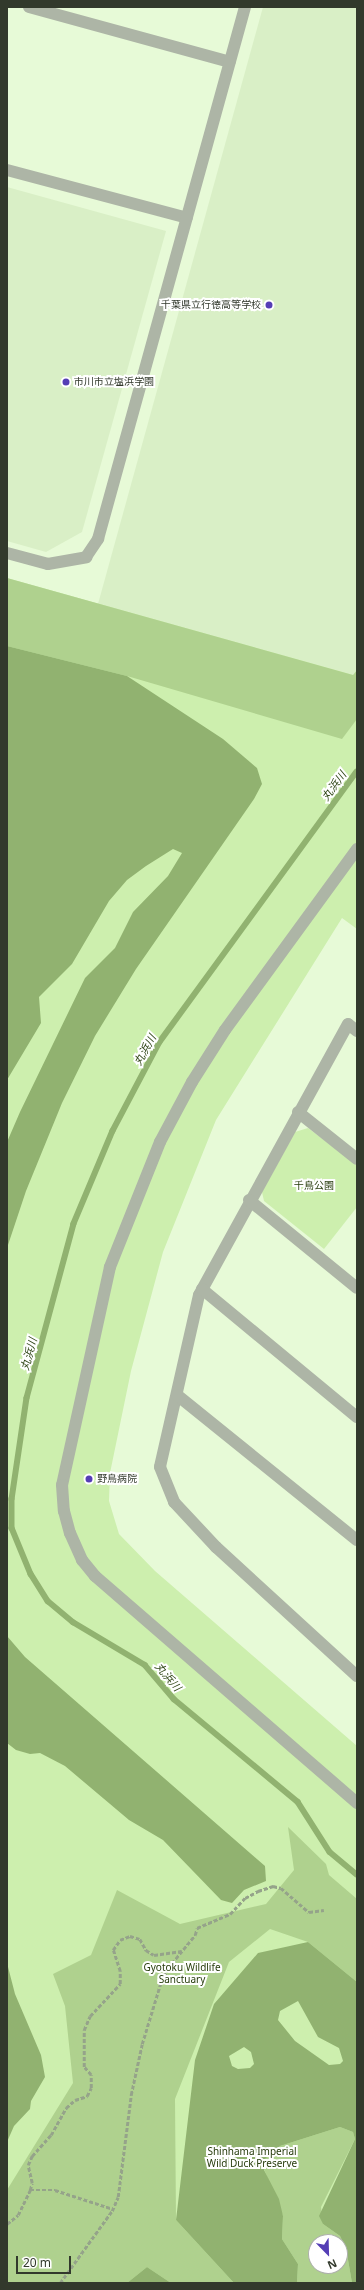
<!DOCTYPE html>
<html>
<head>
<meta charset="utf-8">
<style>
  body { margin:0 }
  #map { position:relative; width:364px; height:2290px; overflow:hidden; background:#e7fad7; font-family:"Noto Sans","Noto Sans JP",sans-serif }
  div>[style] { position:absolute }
  .built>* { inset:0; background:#d9efc6 }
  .green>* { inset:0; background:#cdefae }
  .forest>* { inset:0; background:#afd18e }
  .water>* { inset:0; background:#91b270 }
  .stream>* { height:5.5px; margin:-2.75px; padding:0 2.75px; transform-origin:2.75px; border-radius:2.75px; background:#91b270 }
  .path>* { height:2.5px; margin-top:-1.25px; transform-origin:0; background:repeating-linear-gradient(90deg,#95a38a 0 4px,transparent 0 6px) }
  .minor>* { height:12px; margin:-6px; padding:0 6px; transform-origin:6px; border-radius:6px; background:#adb5a6 }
  .dots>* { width:11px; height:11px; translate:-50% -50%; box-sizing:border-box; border:2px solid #fff; border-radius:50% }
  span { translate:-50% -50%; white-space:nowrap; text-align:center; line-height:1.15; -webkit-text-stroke:4px #fff; paint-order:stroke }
  .poi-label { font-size:10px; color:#32392c }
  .right { translate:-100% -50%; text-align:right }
  .left { translate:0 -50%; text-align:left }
  .park-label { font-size:10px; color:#273c0c }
  .water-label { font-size:11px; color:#2f4516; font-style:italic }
  .frame { position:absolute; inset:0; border:8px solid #32392c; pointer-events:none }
  .north { position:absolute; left:308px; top:2234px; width:40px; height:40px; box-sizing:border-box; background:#fff; border:1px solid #adb0ab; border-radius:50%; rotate:157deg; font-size:11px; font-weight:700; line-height:16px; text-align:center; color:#32392c }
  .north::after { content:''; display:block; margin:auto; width:14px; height:18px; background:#553eb5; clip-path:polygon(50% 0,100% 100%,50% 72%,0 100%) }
  .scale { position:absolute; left:16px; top:2256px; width:55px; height:18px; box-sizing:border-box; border:2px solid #32392c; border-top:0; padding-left:5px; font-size:12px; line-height:14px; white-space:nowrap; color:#32392c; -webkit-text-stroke:3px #fff; paint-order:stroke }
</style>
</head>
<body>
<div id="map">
  <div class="built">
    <div style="clip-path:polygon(263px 7px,357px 7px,357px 670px,353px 675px,98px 604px)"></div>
    <div style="clip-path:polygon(7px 187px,166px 231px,82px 532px,46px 552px,7px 541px)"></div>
  </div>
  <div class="green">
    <div style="clip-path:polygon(evenodd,7px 578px,357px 676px,357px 929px,342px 918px,216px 1120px,163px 1252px,131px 1371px,110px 1473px,109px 1501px,119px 1534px,155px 1571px,357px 1746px,357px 2283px,7px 2283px,7px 578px,316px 2242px,340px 2242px,340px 2266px,316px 2266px,316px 2242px)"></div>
    <div style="clip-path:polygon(308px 1128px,357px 1165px,357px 1207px,324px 1249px,264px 1201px,262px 1192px,295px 1132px)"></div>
  </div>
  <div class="forest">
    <div style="clip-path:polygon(7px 578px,353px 675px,357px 670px,357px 719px,342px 739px,127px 676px,7px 646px)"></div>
    <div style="clip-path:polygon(288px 1827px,326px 1864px,329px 1875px,357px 1899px,357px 1982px,308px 1942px,270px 1929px,229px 1962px,175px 2099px,176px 2220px,234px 2283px,171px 2283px,147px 2267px,127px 2283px,7px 2283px,7px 2190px,73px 2083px,65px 2006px,53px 1974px,91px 1955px,117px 1890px,180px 1924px,266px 1904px,294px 1870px)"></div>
    <div style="clip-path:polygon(evenodd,340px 2127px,353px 2132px,355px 2139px,321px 2207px,323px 2224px,340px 2236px,346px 2248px,352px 2283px,297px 2283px,298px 2264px,282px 2239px,283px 2216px,264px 2169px,265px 2159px,280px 2146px,340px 2127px,316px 2242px,340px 2242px,340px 2266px,316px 2266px,316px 2242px)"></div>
  </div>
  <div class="water">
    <div style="clip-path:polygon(7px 646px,127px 676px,223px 739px,257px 768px,262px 784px,254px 799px,136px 969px,95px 1036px,62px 1103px,26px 1191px,7px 1248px,7px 1142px,20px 1112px,85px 978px,115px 948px,133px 912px,168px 876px,182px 853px,173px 849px,146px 866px,127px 880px,109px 901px,72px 964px,39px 997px,41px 1023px,7px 1080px)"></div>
    <div style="clip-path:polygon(7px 1636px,25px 1657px,265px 1866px,266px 1881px,244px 1890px,232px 1903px,221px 1900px,163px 1840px,129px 1820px,65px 1766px,40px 1753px,30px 1754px,16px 1750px,7px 1743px)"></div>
    <div style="clip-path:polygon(evenodd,308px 1942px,357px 1982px,357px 2283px,352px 2283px,346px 2248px,340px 2236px,323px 2224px,319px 2216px,355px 2139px,353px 2132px,340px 2127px,280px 2146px,265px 2159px,264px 2170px,279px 2199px,283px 2216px,282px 2239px,298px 2264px,297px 2283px,234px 2283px,176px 2220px,195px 2060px,214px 2004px,258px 1953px,308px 1942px,298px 2001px,318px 2037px,339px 2048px,343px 2061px,340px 2064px,329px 2065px,295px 2041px,278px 2020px,280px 2011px,298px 2001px,308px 1942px,244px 2047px,251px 2052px,254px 2064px,250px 2068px,238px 2069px,232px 2066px,229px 2056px,244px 2047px)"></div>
    <div style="clip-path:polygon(7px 1963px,15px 1994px,41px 2055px,45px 2077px,31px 2101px,30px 2109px,14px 2126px,7px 2142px)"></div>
    <div style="clip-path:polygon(147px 2267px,171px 2283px,127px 2283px)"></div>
  </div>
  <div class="stream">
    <div style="left:357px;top:772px;width:334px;rotate:126.1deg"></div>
    <div style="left:160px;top:1042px;width:101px;rotate:117.8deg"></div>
    <div style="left:113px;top:1131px;width:101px;rotate:112.8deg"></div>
    <div style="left:74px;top:1224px;width:180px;rotate:105.1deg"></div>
    <div style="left:27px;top:1398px;width:102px;rotate:98.4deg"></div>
    <div style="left:12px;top:1499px;width:29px;rotate:90deg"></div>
    <div style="left:12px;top:1528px;width:50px;rotate:67.6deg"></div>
    <div style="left:31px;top:1574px;width:32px;rotate:58deg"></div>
    <div style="left:48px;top:1601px;width:33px;rotate:40deg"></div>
    <div style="left:73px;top:1622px;width:84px;rotate:30.8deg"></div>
    <div style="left:145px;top:1665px;width:45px;rotate:49.5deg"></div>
    <div style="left:174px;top:1699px;width:161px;rotate:39.7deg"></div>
    <div style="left:298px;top:1802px;width:59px;rotate:57.4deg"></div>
    <div style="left:330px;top:1852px;width:35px;rotate:40deg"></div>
  </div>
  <div class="path">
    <div style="left:30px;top:2190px;width:25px"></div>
    <div style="left:55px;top:2190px;width:61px;rotate:18.1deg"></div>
    <div style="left:7px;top:2224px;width:14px;rotate:-39deg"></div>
    <div style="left:18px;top:2215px;width:28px;rotate:-64deg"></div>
    <div style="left:30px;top:2190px;width:7px;rotate:-74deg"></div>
    <div style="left:32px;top:2183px;width:18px;rotate:-103deg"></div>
    <div style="left:28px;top:2165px;width:10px;rotate:-66deg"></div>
    <div style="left:32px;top:2156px;width:28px;rotate:-48deg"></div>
    <div style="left:51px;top:2135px;width:31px;rotate:-61deg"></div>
    <div style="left:66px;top:2108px;width:12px;rotate:-42deg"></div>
    <div style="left:75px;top:2100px;width:13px;rotate:-18deg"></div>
    <div style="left:87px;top:2096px;width:9px;rotate:-63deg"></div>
    <div style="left:91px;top:2088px;width:13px;rotate:-90deg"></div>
    <div style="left:91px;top:2075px;width:11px;rotate:-131deg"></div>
    <div style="left:84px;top:2067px;width:37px;rotate:-90deg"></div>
    <div style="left:84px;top:2030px;width:15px;rotate:-67deg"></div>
    <div style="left:90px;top:2016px;width:44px;rotate:-46.8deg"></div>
    <div style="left:120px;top:1984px;width:13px;rotate:-90deg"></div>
    <div style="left:120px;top:1971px;width:22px;rotate:-108deg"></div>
    <div style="left:113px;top:1950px;width:12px;rotate:-55deg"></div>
    <div style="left:120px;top:1940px;width:11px;rotate:-22deg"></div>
    <div style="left:130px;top:1936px;width:10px;rotate:17deg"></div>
    <div style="left:140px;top:1939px;width:13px;rotate:61deg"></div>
    <div style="left:146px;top:1950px;width:9px;rotate:32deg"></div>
    <div style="left:154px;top:1955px;width:28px;rotate:-8deg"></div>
    <div style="left:60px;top:2283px;width:89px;rotate:-54.2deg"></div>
    <div style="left:112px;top:2211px;width:15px;rotate:-67deg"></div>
    <div style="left:118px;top:2197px;width:103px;rotate:-82.7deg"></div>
    <div style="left:131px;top:2095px;width:52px;rotate:-77.8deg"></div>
    <div style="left:142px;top:2044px;width:65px;rotate:-73deg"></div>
    <div style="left:161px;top:1982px;width:16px;rotate:-63deg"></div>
    <div style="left:168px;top:1968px;width:43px;rotate:-50.7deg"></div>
    <div style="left:195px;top:1935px;width:7px;rotate:-74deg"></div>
    <div style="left:197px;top:1928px;width:36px;rotate:-23deg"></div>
    <div style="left:230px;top:1914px;width:22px;rotate:-47deg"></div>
    <div style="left:245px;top:1898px;width:15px;rotate:-28deg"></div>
    <div style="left:258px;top:1891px;width:16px;rotate:-18deg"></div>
    <div style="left:273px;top:1886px;width:8px;rotate:14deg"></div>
    <div style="left:281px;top:1888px;width:37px;rotate:41deg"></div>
    <div style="left:309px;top:1912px;width:15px;rotate:-8deg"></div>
  </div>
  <div class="minor">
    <div style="left:29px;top:7px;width:208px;rotate:15.3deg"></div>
    <div style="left:7px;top:170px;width:186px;rotate:14.9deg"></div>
    <div style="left:7px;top:553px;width:42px;rotate:15deg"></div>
    <div style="left:48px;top:564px;width:39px;rotate:-10deg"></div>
    <div style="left:86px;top:557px;width:22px;rotate:-56deg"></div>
    <div style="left:98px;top:539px;width:552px;rotate:-74.55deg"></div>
    <div style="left:357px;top:849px;width:224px;rotate:126.1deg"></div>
    <div style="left:225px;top:1030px;width:62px;rotate:122.4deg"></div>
    <div style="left:192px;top:1082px;width:68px;rotate:118.1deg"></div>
    <div style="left:160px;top:1142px;width:135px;rotate:111.8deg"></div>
    <div style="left:110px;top:1267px;width:223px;rotate:102.4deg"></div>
    <div style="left:62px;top:1485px;width:26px;rotate:86deg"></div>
    <div style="left:64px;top:1511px;width:23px;rotate:75deg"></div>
    <div style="left:70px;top:1533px;width:30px;rotate:66deg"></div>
    <div style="left:82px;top:1560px;width:21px;rotate:51deg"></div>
    <div style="left:95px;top:1576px;width:347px;rotate:40.9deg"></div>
    <div style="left:357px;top:1031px;width:11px;rotate:-142deg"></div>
    <div style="left:348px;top:1024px;width:309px;rotate:118.8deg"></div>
    <div style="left:199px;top:1295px;width:176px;rotate:102.8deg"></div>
    <div style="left:160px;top:1467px;width:38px;rotate:68deg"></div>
    <div style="left:174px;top:1502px;width:62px;rotate:47deg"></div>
    <div style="left:216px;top:1547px;width:191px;rotate:42.5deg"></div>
    <div style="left:298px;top:1112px;width:75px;rotate:38.5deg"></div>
    <div style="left:249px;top:1200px;width:139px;rotate:39.2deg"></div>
    <div style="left:202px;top:1289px;width:201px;rotate:39.6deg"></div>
    <div style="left:177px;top:1395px;width:231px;rotate:38.9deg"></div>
  </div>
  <div class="dots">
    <div style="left:269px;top:305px;background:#553eb5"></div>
    <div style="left:66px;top:382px;background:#553eb5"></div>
    <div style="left:89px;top:1479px;background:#553eb5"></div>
  </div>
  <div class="poi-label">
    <span class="right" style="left:261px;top:305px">千葉県立行徳高等学校</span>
    <span class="left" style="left:74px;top:382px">市川市立塩浜学園</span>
    <span class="left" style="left:97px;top:1479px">野鳥病院</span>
  </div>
  <div class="park-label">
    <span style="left:314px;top:1186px">千鳥公園</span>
    <span style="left:182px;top:1973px">Gyotoku Wildlife<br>Sanctuary</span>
    <span style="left:252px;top:2157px">Shinhama Imperial<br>Wild Duck Preserve</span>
  </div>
  <div class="water-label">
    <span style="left:334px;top:786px;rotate:-54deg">丸浜川</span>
    <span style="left:145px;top:1050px;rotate:-61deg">丸浜川</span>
    <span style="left:29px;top:1354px;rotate:-75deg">丸浜川</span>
    <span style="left:168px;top:1677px;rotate:50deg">丸浜川</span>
  </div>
  <div class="frame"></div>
  <div class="north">N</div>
  <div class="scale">20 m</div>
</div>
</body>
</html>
